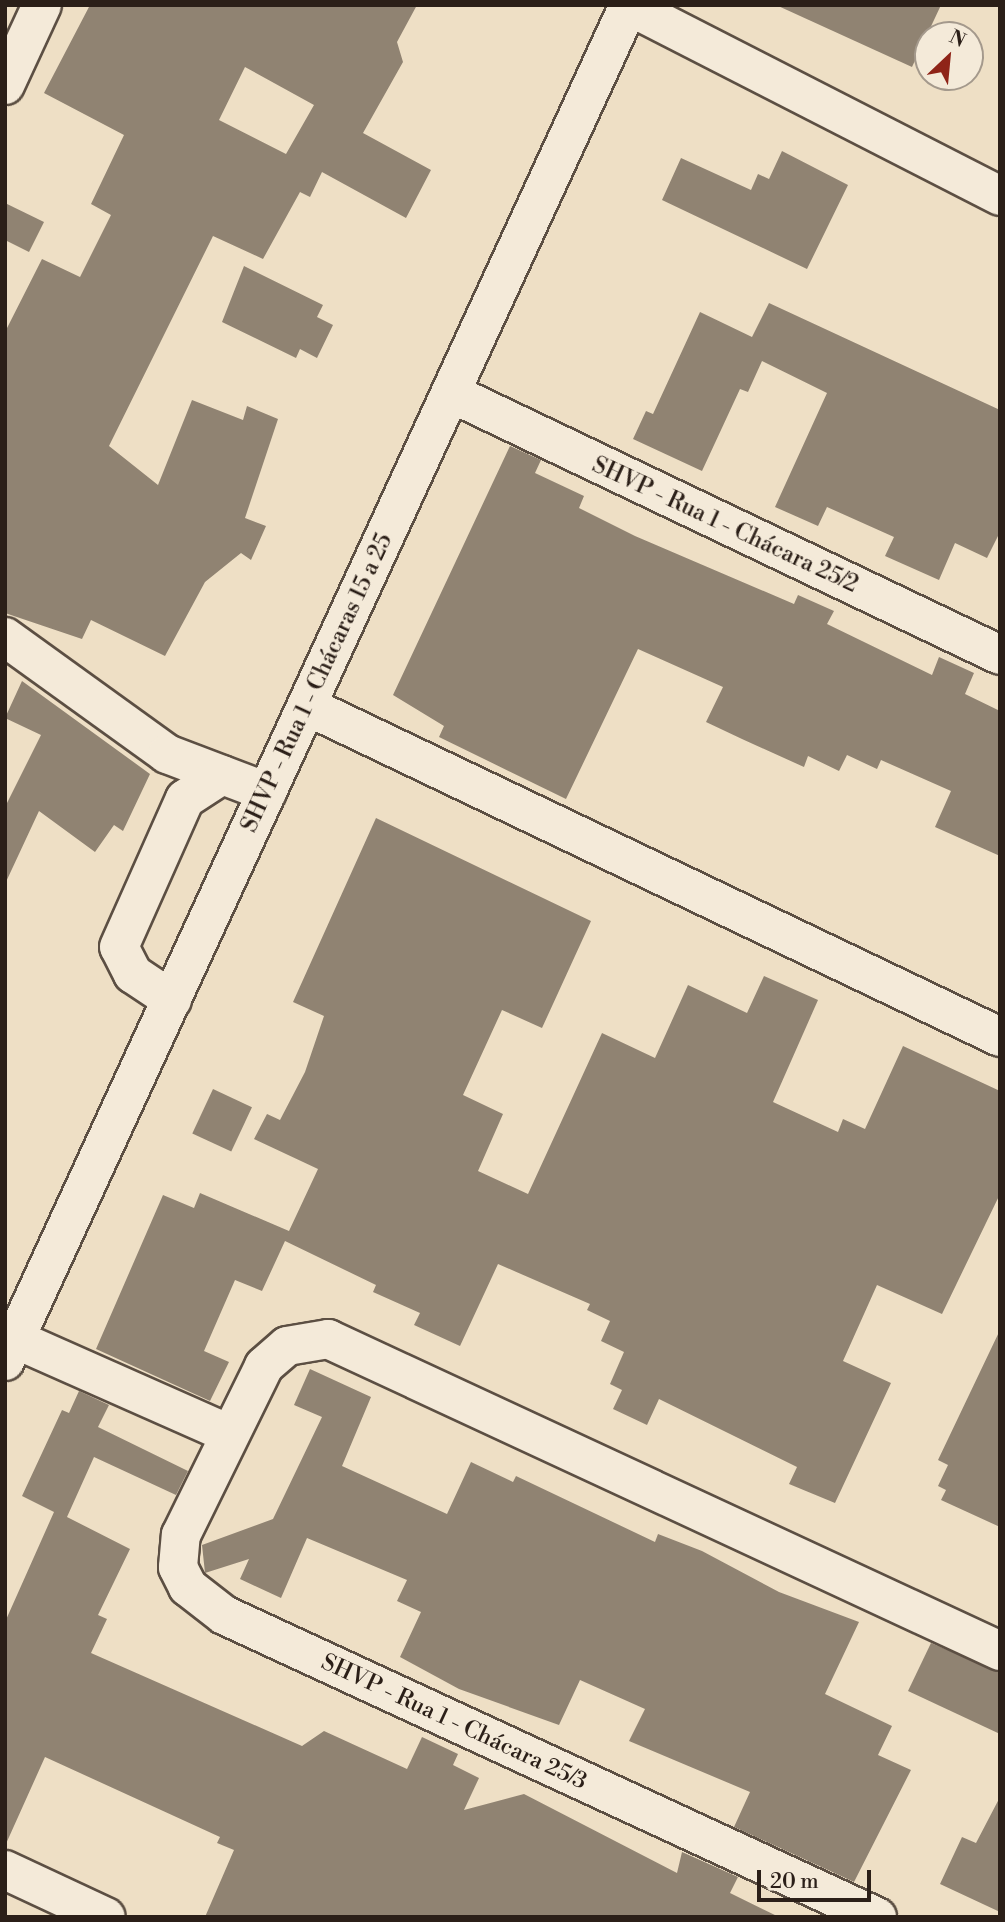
<!DOCTYPE html>
<html>
<head>
<meta charset="utf-8">
<style>
  body { margin:0 }
  #map { position:relative; width:1005px; height:1922px; overflow:hidden; background:#eedfc5; font-family:"Libre Bodoni",serif }
  div>[style] { position:absolute }
  .building>* { inset:0; background:#908372; transform-origin:0 0 }
  .roads { filter:drop-shadow(2px 0 #5c4f43) drop-shadow(-2px 0 #5c4f43) drop-shadow(0 2px #5c4f43) drop-shadow(0 -2px #5c4f43) }
  .minor>* { height:38px; margin:-19px; padding:0 19px; transform-origin:19px; border-radius:19px; background:#f4ead9 }
  span { translate:-50% -50%; white-space:nowrap; text-align:center; line-height:1.15; -webkit-text-stroke:5px #f4ead9; paint-order:stroke }
  .street-label { font-size:23px; color:#2b1f18 }
  .frame { position:absolute; inset:0; border:7px solid #2b1f18; pointer-events:none }
  .north { position:absolute; left:914px; top:21px; width:70px; height:70px; box-sizing:border-box; background:#f4ead9; border:2px solid #a4998c; border-radius:50%; rotate:26deg; font-size:19px; font-weight:700; line-height:28px; text-align:center; color:#2b1f18 }
  .north::after { content:''; display:block; margin:auto; width:24px; height:32px; background:#8f2418; clip-path:polygon(50% 0,100% 100%,50% 72%,0 100%) }
  .scale { position:absolute; left:757px; top:1870px; width:114px; height:32px; box-sizing:border-box; border:4px solid #2b1f18; border-top:0; padding-left:9px; font-size:21px; line-height:24px; white-space:nowrap; color:#2b1f18; -webkit-text-stroke:5px #f4ead9; paint-order:stroke }
</style>
</head>
<body>
<div id="map">
  <div class="building">
    <div style="clip-path:polygon(evenodd,90px 5px,417px 5px,397px 42px,403px 62px,363px 133px,431px 170px,406px 218px,322px 172px,310px 197px,300px 192px,263px 259px,213px 236px,109px 446px,158px 485px,192px 400px,243px 420px,247px 406px,278px 419px,245px 518px,266px 526px,251px 560px,241px 553px,205px 582px,165px 656px,91px 620px,82px 639px,5px 613px,5px 332px,42px 259px,80px 277px,111px 215px,91px 204px,124px 135px,44px 93px,90px 5px,245px 67px,314px 105px,286px 154px,219px 120px,245px 67px)"></div>
    <div style="clip-path:polygon(776px 5px,941px 5px,912px 67px)"></div>
    <div style="clip-path:polygon(782px 151px,848px 185px,807px 269px,662px 200px,681px 158px,751px 190px,758px 174px,769px 179px)"></div>
    <div style="clip-path:polygon(5px 203px,44px 222px,29px 252px,5px 240px)"></div>
    <div style="clip-path:polygon(244px 266px,323px 305px,317px 317px,333px 325px,317px 358px,300px 349px,296px 358px,222px 322px)"></div>
    <div style="clip-path:polygon(769px 303px,1000px 410px,1000px 532px,987px 558px,955px 543px,939px 580px,885px 556px,894px 537px,827px 507px,818px 526px,775px 507px,827px 393px,762px 361px,748px 392px,740px 389px,702px 471px,633px 439px,646px 411px,653px 414px,700px 312px,752px 337px)"></div>
    <div style="clip-path:polygon(510px 446px,541px 460px,535px 473px,584px 496px,579px 508px,635px 536px,794px 604px,798px 595px,834px 611px,827px 624px,932px 675px,939px 657px,974px 673px,965px 694px,1000px 711px,1000px 856px,935px 827px,951px 791px,881px 760px,877px 769px,847px 755px,839px 771px,808px 756px,804px 767px,742px 739px,706px 722px,723px 687px,638px 649px,566px 799px,439px 737px,444px 726px,393px 695px)"></div>
    <div style="clip-path:polygon(22px 681px,150px 774px,123px 831px,114px 825px,95px 852px,39px 811px,5px 884px,5px 807px,41px 735px,5px 718px)"></div>
    <div style="clip-path:polygon(376px 818px,591px 921px,542px 1028px,502px 1010px,463px 1095px,503px 1114px,478px 1171px,528px 1194px,602px 1033px,655px 1058px,688px 985px,747px 1013px,764px 976px,818px 1000px,773px 1102px,838px 1132px,843px 1119px,865px 1129px,903px 1046px,1000px 1091px,1000px 1194px,942px 1314px,877px 1285px,843px 1361px,891px 1383px,835px 1503px,789px 1484px,797px 1467px,659px 1399px,647px 1425px,613px 1409px,622px 1390px,610px 1384px,624px 1352px,601px 1341px,610px 1321px,587px 1310px,590px 1304px,498px 1264px,460px 1346px,414px 1325px,420px 1313px,373px 1292px,376px 1285px,285px 1241px,262px 1291px,235px 1280px,204px 1351px,229px 1362px,210px 1401px,96px 1349px,163px 1195px,194px 1208px,200px 1193px,289px 1231px,318px 1169px,254px 1139px,267px 1114px,280px 1120px,305px 1072px,324px 1016px,293px 1002px)"></div>
    <div style="left:213px;top:1089px;width:43px;height:49px;rotate:25deg"></div>
    <div style="clip-path:polygon(1000px 1330px,1000px 1527px,941px 1500px,946px 1490px,938px 1486px,948px 1465px,938px 1460px)"></div>
    <div style="clip-path:polygon(310px 1369px,371px 1397px,342px 1466px,447px 1514px,471px 1462px,513px 1482px,516px 1476px,655px 1542px,658px 1534px,702px 1551px,779px 1592px,859px 1622px,825px 1694px,892px 1726px,878px 1755px,911px 1770px,854px 1882px,734px 1827px,750px 1792px,629px 1741px,645px 1709px,580px 1680px,559px 1725px,459px 1689px,400px 1657px,421px 1612px,397px 1601px,407px 1580px,307px 1538px,281px 1598px,240px 1579px,249px 1559px,205px 1573px,202px 1545px,273px 1519px,322px 1417px,294px 1405px)"></div>
    <div style="clip-path:polygon(79px 1391px,109px 1405px,98px 1427px,188px 1471px,176px 1495px,94px 1457px,67px 1517px,130px 1549px,98px 1615px,107px 1619px,91px 1653px,302px 1746px,324px 1731px,407px 1769px,422px 1737px,458px 1754px,453px 1765px,479px 1778px,464px 1810px,524px 1794px,677px 1873px,682px 1852px,738px 1877px,730px 1893px,779px 1917px,205px 1917px,234px 1850px,217px 1843px,220px 1837px,45px 1757px,5px 1846px,5px 1622px,54px 1512px,22px 1496px,62px 1410px,69px 1413px)"></div>
    <div style="clip-path:polygon(931px 1643px,1000px 1672px,1000px 1734px,908px 1691px)"></div>
    <div style="clip-path:polygon(1000px 1797px,1000px 1912px,940px 1884px,962px 1837px,976px 1843px)"></div>
  </div>
  <div class="roads">
    <div class="minor">
      <div style="left:629px;top:6px;width:417px;rotate:27.1deg"></div>
      <div style="left:5px;top:85px;width:88px;rotate:-65.2deg"></div>
      <div style="left:451px;top:393px;width:608px;rotate:25.51deg"></div>
      <div style="left:5px;top:637px;width:200px;rotate:35.8deg"></div>
      <div style="left:167px;top:754px;width:107px;rotate:20.8deg"></div>
      <div style="left:307px;top:706px;width:768px;rotate:25.53deg"></div>
      <div style="left:172px;top:1000px;width:47px;rotate:-146.3deg"></div>
      <div style="left:133px;top:974px;width:30px;rotate:-117deg"></div>
      <div style="left:119px;top:947px;width:162px;rotate:-66deg"></div>
      <div style="left:185px;top:799px;width:44px;rotate:-33deg"></div>
      <div style="left:15px;top:1339px;width:234px;rotate:23.9deg"></div>
      <div style="left:5px;top:1361px;width:1493px;rotate:-65.29deg"></div>
      <div style="left:5px;top:1870px;width:111px;rotate:25deg"></div>
      <div style="left:877px;top:1917px;width:719px;rotate:-155.18deg"></div>
      <div style="left:224px;top:1615px;width:46px;rotate:-142.1deg"></div>
      <div style="left:188px;top:1587px;width:22px;rotate:-117deg"></div>
      <div style="left:178px;top:1567px;width:32px;rotate:-85deg"></div>
      <div style="left:181px;top:1535px;width:188px;rotate:-63.8deg"></div>
      <div style="left:264px;top:1366px;width:30px;rotate:-41deg"></div>
      <div style="left:287px;top:1346px;width:42px;rotate:-9.7deg"></div>
      <div style="left:328px;top:1339px;width:741px;rotate:24.9deg"></div>
    </div>
  </div>
  <div class="street-label">
    <span style="left:725px;top:525px;rotate:25deg">SHVP - Rua 1 - Chácara 25/2</span>
    <span style="left:317px;top:683px;rotate:-65deg">SHVP - Rua 1 - Chácaras 15 a 25</span>
    <span style="left:454px;top:1722px;rotate:25deg">SHVP - Rua 1 - Chácara 25/3</span>
  </div>
  <div class="frame"></div>
  <div class="north">N</div>
  <div class="scale">20 m</div>
</div>
</body>
</html>
